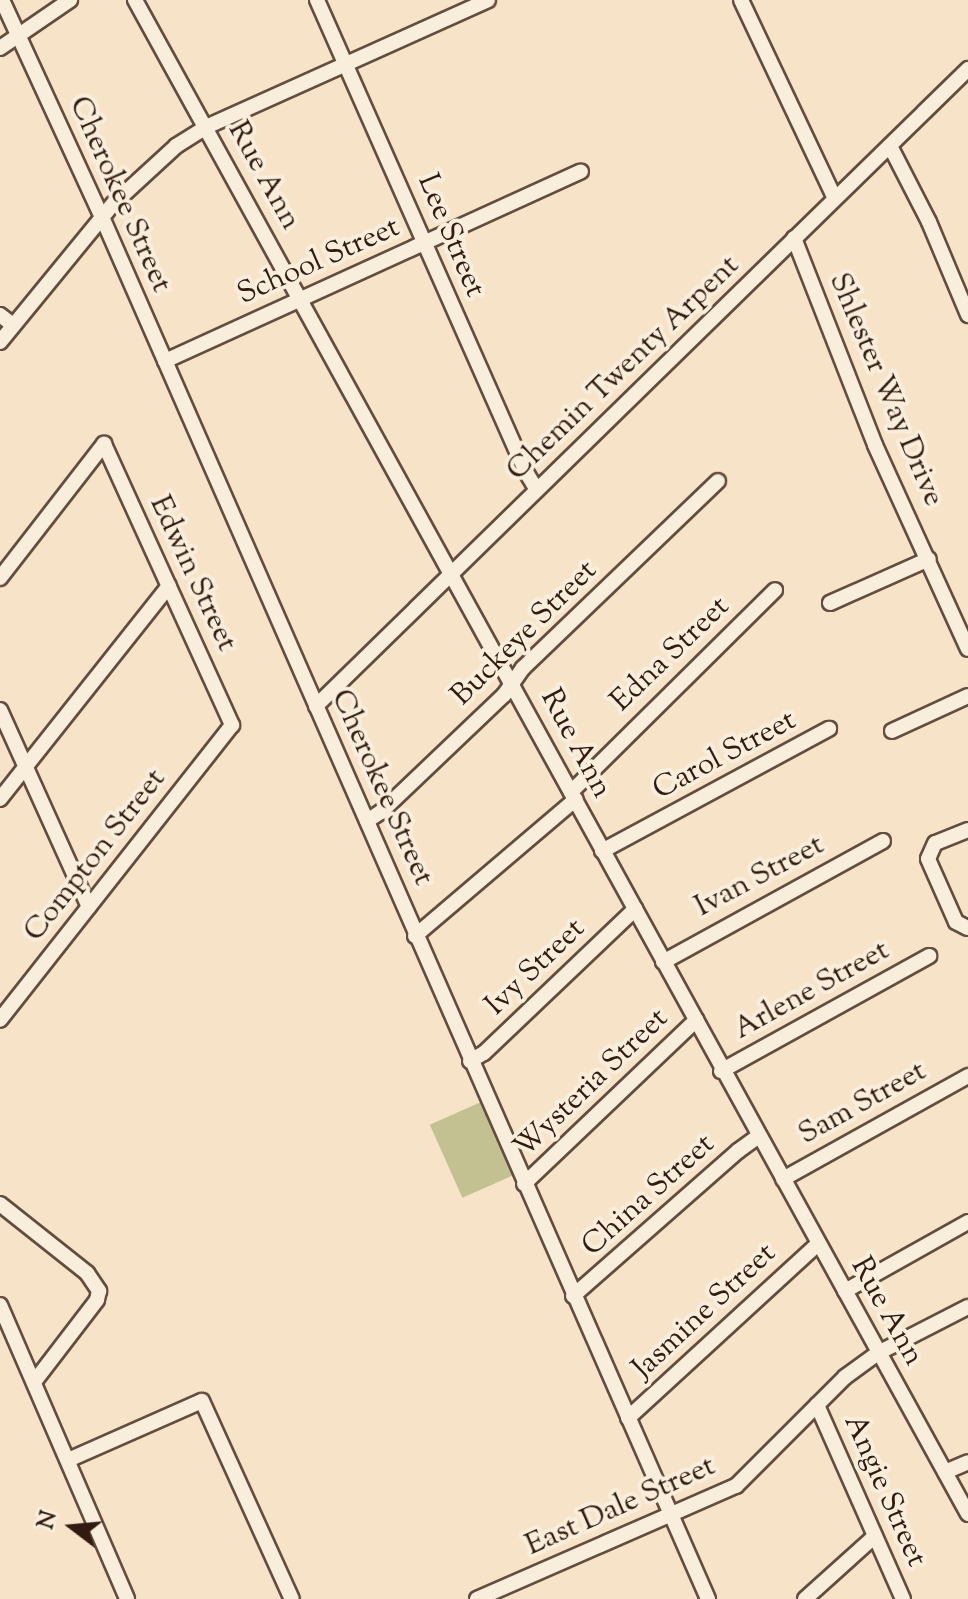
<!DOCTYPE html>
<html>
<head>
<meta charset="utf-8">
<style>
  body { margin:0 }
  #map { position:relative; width:968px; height:1599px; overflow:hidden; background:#f6e3c8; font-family:"Sorts Mill Goudy",serif }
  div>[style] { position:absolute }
  .green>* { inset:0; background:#c3c191; transform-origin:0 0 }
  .roads { filter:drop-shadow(2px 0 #624d3e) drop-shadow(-2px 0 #624d3e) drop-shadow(0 2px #624d3e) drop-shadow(0 -2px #624d3e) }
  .minor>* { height:14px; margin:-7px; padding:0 7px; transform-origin:7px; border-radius:7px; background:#f9eddb }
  span { translate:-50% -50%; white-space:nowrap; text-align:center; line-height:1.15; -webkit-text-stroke:8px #f9eddb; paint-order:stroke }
  .street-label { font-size:30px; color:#311b10 }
  .north { position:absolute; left:32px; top:1487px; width:80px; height:80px; -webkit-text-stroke:6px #f9eddb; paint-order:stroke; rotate:286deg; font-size:22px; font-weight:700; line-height:32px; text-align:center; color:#311b10 }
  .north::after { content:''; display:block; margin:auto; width:28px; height:36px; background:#311b10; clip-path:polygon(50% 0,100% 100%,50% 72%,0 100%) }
</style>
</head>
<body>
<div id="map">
  <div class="green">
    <div style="left:481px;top:1102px;width:80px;height:56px;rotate:66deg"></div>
  </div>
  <div class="roads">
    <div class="minor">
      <div style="left:2px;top:0;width:239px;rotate:65.3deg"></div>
      <div style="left:102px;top:217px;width:1509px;rotate:66.32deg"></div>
      <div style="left:135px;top:0;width:1728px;rotate:61.18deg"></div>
      <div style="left:317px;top:0;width:516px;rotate:66.12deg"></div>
      <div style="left:526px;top:472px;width:21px;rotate:59deg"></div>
      <div style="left:741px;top:0;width:218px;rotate:64.7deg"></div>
      <div style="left:0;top:48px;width:85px;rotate:-34.4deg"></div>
      <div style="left:890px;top:146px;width:85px;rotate:62.8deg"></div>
      <div style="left:929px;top:222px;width:101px;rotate:67.2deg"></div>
      <div style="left:794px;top:238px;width:222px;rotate:68.6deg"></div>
      <div style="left:875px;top:445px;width:224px;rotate:65.5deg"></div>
      <div style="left:0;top:315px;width:16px;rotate:38deg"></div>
      <div style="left:0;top:342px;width:178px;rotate:-50.7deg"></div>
      <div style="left:113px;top:204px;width:86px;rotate:-42.6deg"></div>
      <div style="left:176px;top:146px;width:36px;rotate:-32deg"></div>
      <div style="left:206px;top:127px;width:309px;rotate:-24.2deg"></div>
      <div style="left:165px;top:361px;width:457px;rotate:-24.5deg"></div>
      <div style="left:0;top:578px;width:170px;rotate:-52.2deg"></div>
      <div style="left:104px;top:444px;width:309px;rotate:65.5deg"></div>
      <div style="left:232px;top:725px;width:375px;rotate:128.2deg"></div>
      <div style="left:830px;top:603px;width:108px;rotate:-24deg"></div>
      <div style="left:316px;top:706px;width:912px;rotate:-44.33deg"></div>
      <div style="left:0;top:710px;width:216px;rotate:65.7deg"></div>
      <div style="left:892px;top:731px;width:84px;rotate:-24.7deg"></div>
      <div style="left:571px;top:792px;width:287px;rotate:-44.7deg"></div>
      <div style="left:0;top:799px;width:272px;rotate:-51.6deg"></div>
      <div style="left:367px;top:821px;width:17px;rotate:-33deg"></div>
      <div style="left:381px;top:812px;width:170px;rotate:-43.6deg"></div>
      <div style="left:504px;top:695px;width:33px;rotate:-55deg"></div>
      <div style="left:523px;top:668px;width:270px;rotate:-43.8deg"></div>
      <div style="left:968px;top:830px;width:35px;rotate:158deg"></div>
      <div style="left:935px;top:843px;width:17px;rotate:114deg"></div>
      <div style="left:928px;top:859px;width:69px;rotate:66deg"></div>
      <div style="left:956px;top:922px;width:13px;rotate:27deg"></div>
      <div style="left:602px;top:851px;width:258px;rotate:-28.3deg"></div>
      <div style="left:415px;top:936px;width:211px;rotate:-40.4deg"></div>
      <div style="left:663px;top:962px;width:251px;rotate:-28.8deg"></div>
      <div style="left:470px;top:1061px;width:16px;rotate:-30deg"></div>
      <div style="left:484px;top:1053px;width:209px;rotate:-43.6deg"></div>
      <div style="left:721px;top:1071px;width:238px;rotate:-28.9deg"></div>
      <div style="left:783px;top:1179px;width:212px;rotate:-29.1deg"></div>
      <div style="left:524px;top:1184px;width:238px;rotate:-43.6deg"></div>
      <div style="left:0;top:1204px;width:111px;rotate:38.4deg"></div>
      <div style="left:87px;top:1273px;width:22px;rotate:56deg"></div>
      <div style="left:99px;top:1291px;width:9px;rotate:103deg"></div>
      <div style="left:97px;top:1300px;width:103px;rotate:127.5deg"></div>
      <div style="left:845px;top:1291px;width:141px;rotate:-29.3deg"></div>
      <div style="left:573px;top:1296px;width:220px;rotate:-41.3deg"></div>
      <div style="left:738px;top:1151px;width:26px;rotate:-36deg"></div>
      <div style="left:0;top:1305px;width:320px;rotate:66.6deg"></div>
      <div style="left:817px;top:1405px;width:212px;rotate:66.1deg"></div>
      <div style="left:628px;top:1418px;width:258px;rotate:-42.5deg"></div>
      <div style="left:68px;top:1460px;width:146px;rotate:-23.8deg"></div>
      <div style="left:202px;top:1401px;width:217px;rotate:65.6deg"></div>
      <div style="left:945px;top:1472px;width:25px;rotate:-23deg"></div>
      <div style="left:477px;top:1599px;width:283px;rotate:-23.6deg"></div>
      <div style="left:736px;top:1486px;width:154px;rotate:-45deg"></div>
      <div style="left:845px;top:1377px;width:41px;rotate:-36deg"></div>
      <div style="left:878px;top:1353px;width:101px;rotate:-27.1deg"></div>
      <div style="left:805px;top:1599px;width:94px;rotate:-42deg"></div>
    </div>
  </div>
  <div class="street-label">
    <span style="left:263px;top:176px;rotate:61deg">Rue Ann</span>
    <span style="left:119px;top:195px;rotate:66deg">Cherokee Street</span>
    <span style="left:450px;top:236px;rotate:67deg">Lee Street</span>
    <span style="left:319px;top:262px;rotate:-24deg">School Street</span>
    <span style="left:624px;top:369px;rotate:-44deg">Chemin Twenty Arpent</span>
    <span style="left:885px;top:390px;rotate:67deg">Shlester Way Drive</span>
    <span style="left:192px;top:574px;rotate:65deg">Edwin Street</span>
    <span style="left:525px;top:634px;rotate:-45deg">Buckeye Street</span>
    <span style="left:671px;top:655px;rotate:-44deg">Edna Street</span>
    <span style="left:575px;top:744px;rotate:62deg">Rue Ann</span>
    <span style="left:725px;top:756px;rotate:-28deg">Carol Street</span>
    <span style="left:381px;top:788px;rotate:66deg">Cherokee Street</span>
    <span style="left:96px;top:856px;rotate:-52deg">Compton Street</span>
    <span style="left:760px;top:877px;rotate:-28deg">Ivan Street</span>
    <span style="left:536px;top:968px;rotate:-44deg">Ivy Street</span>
    <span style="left:812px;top:991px;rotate:-29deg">Arlene Street</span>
    <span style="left:592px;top:1084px;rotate:-44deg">Wysteria Street</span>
    <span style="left:863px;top:1104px;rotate:-29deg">Sam Street</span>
    <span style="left:649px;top:1196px;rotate:-42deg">China Street</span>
    <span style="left:705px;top:1312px;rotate:-43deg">Jasmine Street</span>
    <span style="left:886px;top:1312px;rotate:61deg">Rue Ann</span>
    <span style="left:884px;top:1491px;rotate:66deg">Angie Street</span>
    <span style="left:621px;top:1507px;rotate:-24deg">East Dale Street</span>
  </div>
  <div class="north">N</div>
</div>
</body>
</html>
